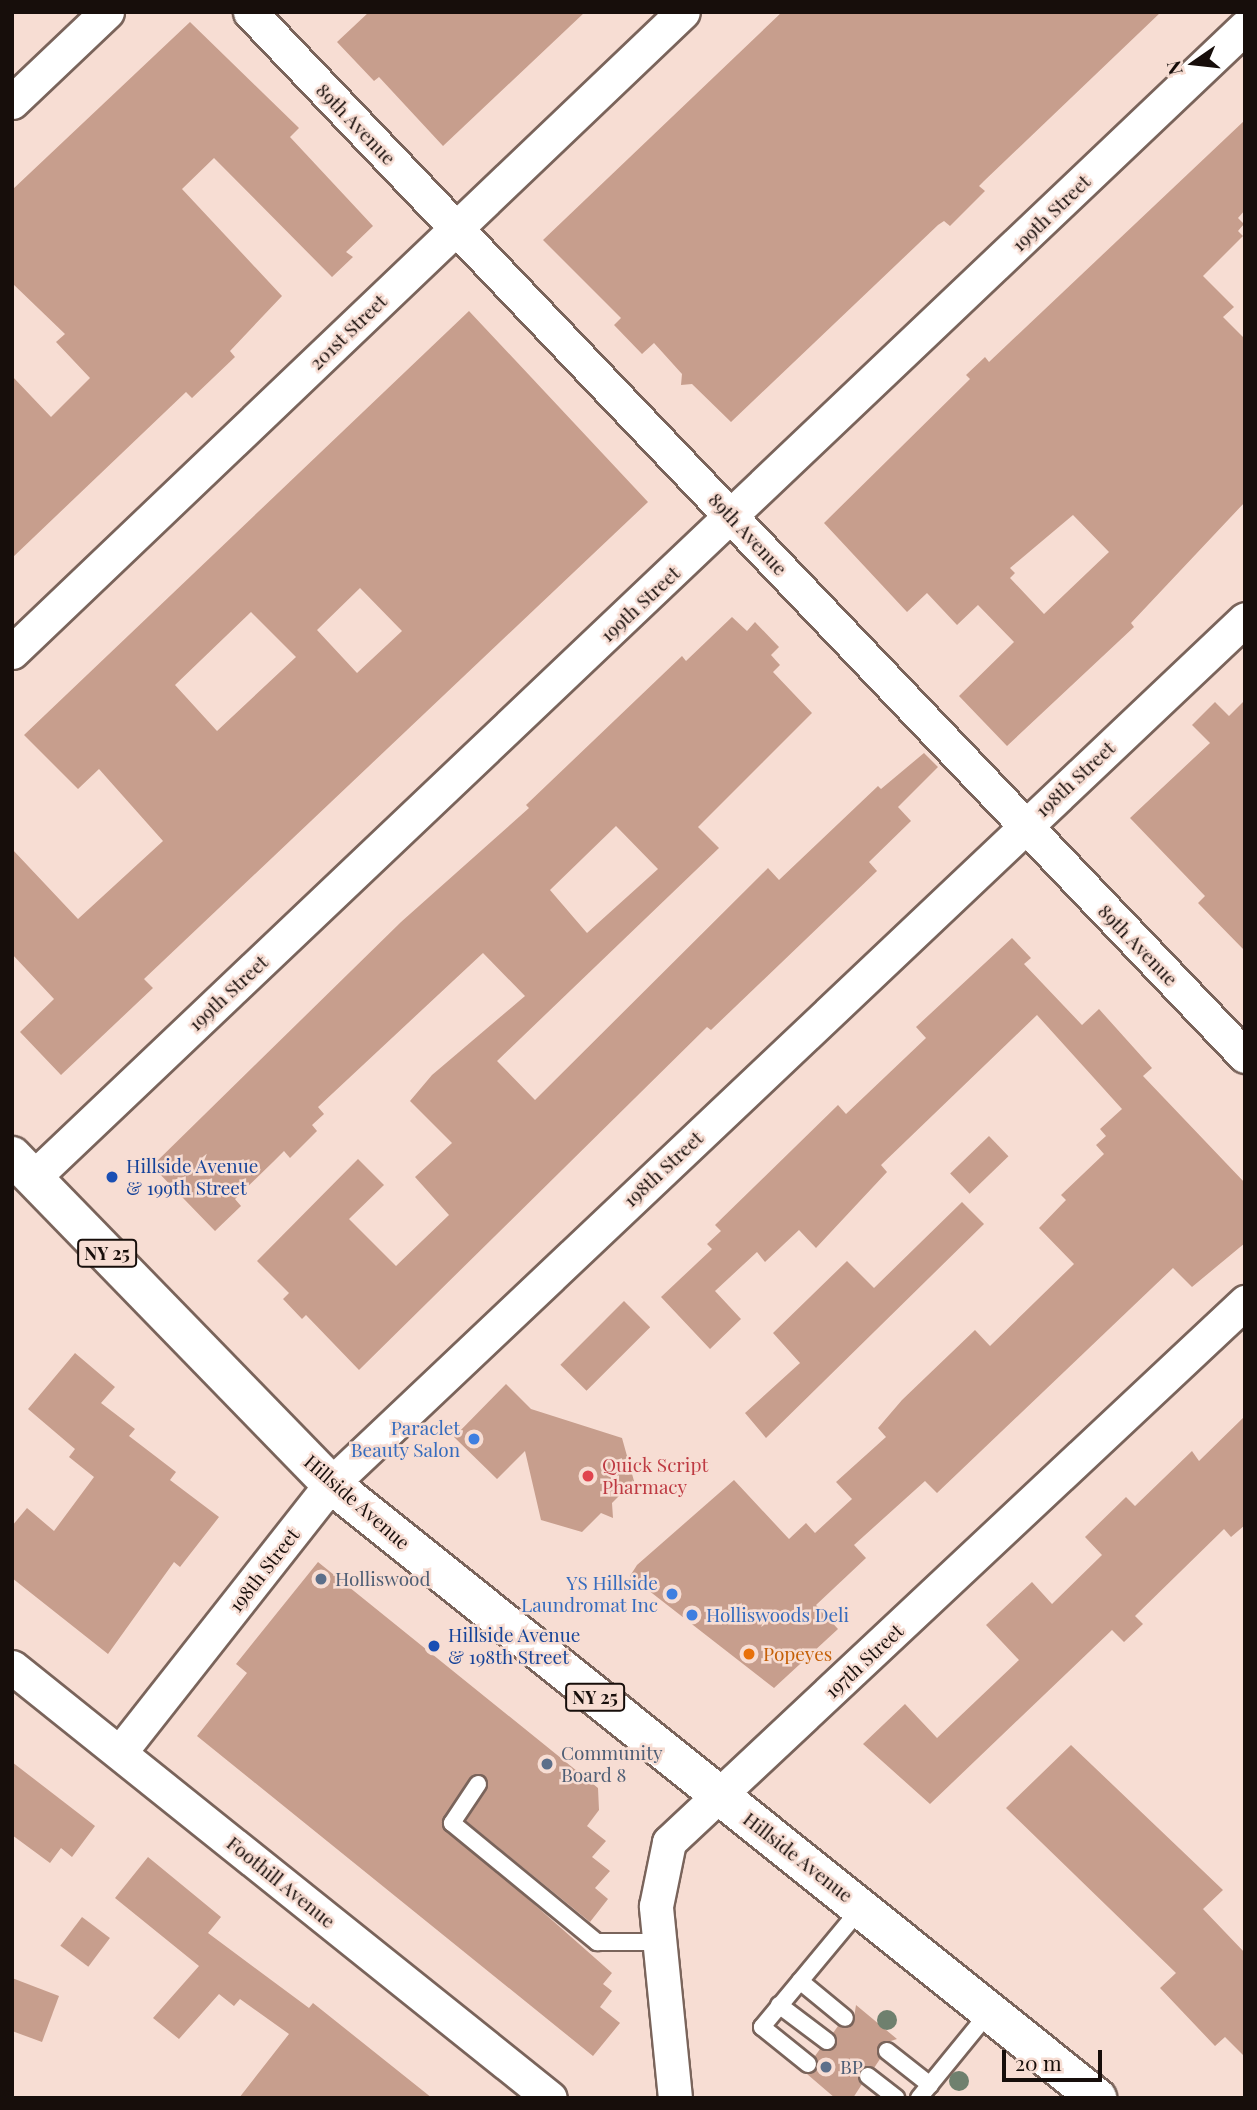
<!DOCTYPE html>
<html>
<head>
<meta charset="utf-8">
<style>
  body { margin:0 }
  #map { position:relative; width:1257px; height:2110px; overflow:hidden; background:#f7ddd3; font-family:"Playfair Display",serif }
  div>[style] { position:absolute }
  .building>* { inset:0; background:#c79e8d; transform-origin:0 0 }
  .roads { filter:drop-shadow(2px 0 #7a645b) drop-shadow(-2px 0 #7a645b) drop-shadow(0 2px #7a645b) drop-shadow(0 -2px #7a645b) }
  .lane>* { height:16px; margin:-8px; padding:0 8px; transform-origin:8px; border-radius:8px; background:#fff }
  .street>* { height:33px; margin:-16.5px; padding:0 16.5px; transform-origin:16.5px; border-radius:16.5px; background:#fff }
  .primary>* { height:38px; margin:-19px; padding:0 19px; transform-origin:19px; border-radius:19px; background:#fff }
  .trees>* { width:20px; height:20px; margin:-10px; border-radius:50%; background:#6f806e }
  .dots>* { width:19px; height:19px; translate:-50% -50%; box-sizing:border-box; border:4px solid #f7ddd3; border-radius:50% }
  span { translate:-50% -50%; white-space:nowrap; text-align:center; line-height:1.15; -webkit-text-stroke:5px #f7ddd3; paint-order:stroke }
  .shield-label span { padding:2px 5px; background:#f7ddd3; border:2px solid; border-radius:5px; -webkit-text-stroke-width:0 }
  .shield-label { font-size:18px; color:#170e0b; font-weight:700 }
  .street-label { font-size:19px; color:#170e0b }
  .transit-label { font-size:19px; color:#164399 }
  .left { translate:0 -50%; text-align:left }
  .shop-label { font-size:19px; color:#366cbe }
  .right { translate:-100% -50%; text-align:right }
  .health-label { font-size:19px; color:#be3a42 }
  .service-label { font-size:19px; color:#4e5e75 }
  .food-label { font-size:19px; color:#c56008 }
  .frame { position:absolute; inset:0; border:14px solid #170e0b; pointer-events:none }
  .north { position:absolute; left:1159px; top:28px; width:70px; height:70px; -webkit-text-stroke:5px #f7ddd3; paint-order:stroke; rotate:256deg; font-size:19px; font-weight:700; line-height:28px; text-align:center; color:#170e0b }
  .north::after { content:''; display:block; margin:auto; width:24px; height:32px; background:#170e0b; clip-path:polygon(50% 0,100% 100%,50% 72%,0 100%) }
  .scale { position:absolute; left:1002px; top:2050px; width:100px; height:32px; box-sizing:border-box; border:4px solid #170e0b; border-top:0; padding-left:9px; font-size:21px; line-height:24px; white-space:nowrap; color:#170e0b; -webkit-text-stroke:5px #f7ddd3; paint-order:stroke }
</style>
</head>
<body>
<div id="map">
  <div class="building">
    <div style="clip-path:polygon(369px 12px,585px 12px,443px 146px,379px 77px,374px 81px,337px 42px)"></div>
    <div style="clip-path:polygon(782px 12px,1161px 12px,984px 181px,979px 186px,985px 191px,950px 226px,944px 221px,938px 225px,731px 422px,692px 384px,681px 385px,682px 374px,654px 343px,642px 354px,614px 325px,621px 318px,543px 240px)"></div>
    <div style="clip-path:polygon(190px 22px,299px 128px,290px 137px,373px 226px,346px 252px,353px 257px,332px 277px,214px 158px,182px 189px,282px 296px,230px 351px,235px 357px,192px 398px,186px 392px,12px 558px,12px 376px,51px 417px,90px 378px,56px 342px,65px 334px,12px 283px,12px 190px)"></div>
    <div style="clip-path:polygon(evenodd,1245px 120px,1245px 210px,1238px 218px,1244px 224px,1238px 231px,1243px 236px,1203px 276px,1234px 307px,1223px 317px,1245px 339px,1245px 502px,1131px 623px,1134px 627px,1007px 746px,959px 696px,1014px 642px,978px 605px,957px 625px,927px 593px,907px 612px,824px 523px,970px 379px,966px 375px,985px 357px,989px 362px,1245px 120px,1073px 515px,1109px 552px,1044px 614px,1010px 578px,1015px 573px,1010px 568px,1073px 515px)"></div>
    <div style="clip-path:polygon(evenodd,469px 311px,648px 502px,144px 979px,153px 988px,61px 1075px,20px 1032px,54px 999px,12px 954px,12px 849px,78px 919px,163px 841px,99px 769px,78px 789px,24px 735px,469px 311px,360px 588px,402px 631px,357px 673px,317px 630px,360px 588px,469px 311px,251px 612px,296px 657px,217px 731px,175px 685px,251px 612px)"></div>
    <div style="clip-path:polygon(evenodd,732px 617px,747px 631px,755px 622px,779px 647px,771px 655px,780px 665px,773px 672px,812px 713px,698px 827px,719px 848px,497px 1061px,535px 1100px,768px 868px,779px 880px,878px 786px,881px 789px,924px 753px,938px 767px,898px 807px,911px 821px,869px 862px,877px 871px,711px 1030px,707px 1027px,359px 1370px,306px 1315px,302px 1319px,283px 1299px,289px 1293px,257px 1261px,358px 1159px,384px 1185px,349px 1219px,396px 1266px,449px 1215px,415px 1177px,452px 1143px,410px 1101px,432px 1075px,525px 996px,483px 953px,318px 1107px,324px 1114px,312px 1125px,317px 1131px,290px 1158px,284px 1151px,273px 1162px,235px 1199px,241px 1206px,215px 1231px,152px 1166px,401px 922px,529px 808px,526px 805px,682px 656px,686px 661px,732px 617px,616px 826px,658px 869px,587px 933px,550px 890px,616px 826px)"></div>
    <div style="clip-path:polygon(1245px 700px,1245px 951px,1198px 903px,1205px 896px,1130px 818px,1210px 743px,1192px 725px,1215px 702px,1229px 716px)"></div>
    <div style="clip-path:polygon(1012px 938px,1031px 958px,1024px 964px,1082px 1025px,1099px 1009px,1152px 1068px,1143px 1076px,1245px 1183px,1245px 1243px,1192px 1287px,1173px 1268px,937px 1493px,925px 1481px,854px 1545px,866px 1558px,816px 1605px,838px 1629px,774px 1688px,630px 1576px,637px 1565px,734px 1480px,789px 1539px,806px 1523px,815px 1533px,852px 1499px,836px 1482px,886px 1437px,878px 1428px,902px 1400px,975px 1330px,990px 1346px,1074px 1264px,1039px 1228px,1066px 1200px,1061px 1195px,1104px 1154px,1096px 1145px,1106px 1136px,1100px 1129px,1122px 1109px,1037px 1015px,881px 1165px,887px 1172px,816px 1248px,799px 1230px,765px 1262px,757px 1252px,715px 1291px,741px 1319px,710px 1349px,661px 1297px,712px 1249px,707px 1244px,721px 1231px,715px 1225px,838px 1105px,846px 1114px,926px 1038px,916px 1027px)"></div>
    <div style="left:989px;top:1136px;width:28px;height:54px;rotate:46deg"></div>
    <div style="clip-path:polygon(962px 1202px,984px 1224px,766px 1438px,745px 1413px,800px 1363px,773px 1333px,847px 1261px,874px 1288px)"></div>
    <div style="left:624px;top:1301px;width:37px;height:90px;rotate:45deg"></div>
    <div style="clip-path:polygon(75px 1353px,115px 1387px,101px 1403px,135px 1429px,129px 1436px,176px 1472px,170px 1480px,219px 1517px,180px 1567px,174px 1562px,108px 1654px,12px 1578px,12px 1526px,27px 1508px,54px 1531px,94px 1477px,69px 1457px,75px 1449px,28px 1409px)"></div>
    <div style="clip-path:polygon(506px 1384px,531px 1409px,622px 1438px,634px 1481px,612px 1503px,613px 1518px,601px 1513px,582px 1532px,541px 1520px,525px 1451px,497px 1479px,454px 1437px)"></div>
    <div style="clip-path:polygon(1245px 1416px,1245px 1525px,1231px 1537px,1224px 1529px,1135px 1616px,1143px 1624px,1124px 1642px,1112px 1630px,930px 1804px,863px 1744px,905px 1704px,937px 1738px,1019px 1660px,986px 1625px,1032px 1582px,1052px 1604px,1102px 1555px,1085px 1537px,1126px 1497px,1135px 1506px,1192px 1451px,1199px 1461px)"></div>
    <div style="clip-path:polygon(318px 1562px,598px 1788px,599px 1810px,587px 1826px,606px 1841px,592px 1857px,610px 1871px,595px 1888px,608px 1899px,590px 1922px,466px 1821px,487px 1789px,484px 1776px,470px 1778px,442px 1823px,612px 1973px,603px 1984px,612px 1991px,600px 2007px,620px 2023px,593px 2056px,197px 1736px,247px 1673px,236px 1664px)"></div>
    <div style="clip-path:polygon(1071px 1745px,1223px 1890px,1203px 1909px,1245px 1953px,1245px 2057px,1225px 2037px,1215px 2046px,1160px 1988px,1176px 1973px,1006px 1808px)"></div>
    <div style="clip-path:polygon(12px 1762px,95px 1826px,72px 1857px,61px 1848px,50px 1863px,12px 1835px)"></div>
    <div style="clip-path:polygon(148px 1857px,221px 1917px,208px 1933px,309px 2008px,313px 2003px,432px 2098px,239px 2098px,289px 2034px,240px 1999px,234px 2006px,219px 1994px,179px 2039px,153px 2018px,199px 1966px,115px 1898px)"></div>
    <div style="left:82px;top:1917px;width:35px;height:36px;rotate:37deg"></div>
    <div style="clip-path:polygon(12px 1978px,59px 1996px,42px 2042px,12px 2031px)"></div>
    <div style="clip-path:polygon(856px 2005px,897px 2039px,878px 2045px,880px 2059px,874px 2068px,859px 2070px,862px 2084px,853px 2098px,835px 2098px,807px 2074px,817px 2070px,815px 2056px,820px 2049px,836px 2047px,833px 2033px,838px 2026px,853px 2024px)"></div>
  </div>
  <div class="roads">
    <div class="lane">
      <div style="left:478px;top:1784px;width:47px;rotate:123.7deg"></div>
      <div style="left:452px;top:1823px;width:188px;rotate:39.4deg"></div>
      <div style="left:597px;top:1942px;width:63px"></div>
      <div style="left:800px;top:1981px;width:58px;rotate:39.4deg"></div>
      <div style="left:779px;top:2005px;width:60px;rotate:36.9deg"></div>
      <div style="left:887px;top:2051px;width:55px;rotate:38.3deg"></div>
      <div style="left:808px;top:2064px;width:59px;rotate:-141.2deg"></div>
      <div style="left:762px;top:2027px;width:153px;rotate:-50.3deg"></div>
      <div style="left:868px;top:2076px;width:36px;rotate:38deg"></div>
      <div style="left:919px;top:2098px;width:112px;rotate:-50.8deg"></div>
    </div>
    <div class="street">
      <div style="left:250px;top:12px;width:1442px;rotate:46.38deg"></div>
      <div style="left:12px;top:102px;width:131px;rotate:-43.5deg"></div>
      <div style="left:12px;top:652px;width:927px;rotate:-43.65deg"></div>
      <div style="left:34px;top:1177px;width:1670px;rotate:-43.52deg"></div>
      <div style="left:12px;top:1667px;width:689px;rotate:38.7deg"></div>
      <div style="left:120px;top:1752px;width:341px;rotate:-51.8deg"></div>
      <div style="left:331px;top:1484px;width:1258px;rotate:-43.42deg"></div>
      <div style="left:675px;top:2098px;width:193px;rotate:-95.7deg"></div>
      <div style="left:656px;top:1906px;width:65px;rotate:-78.5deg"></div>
      <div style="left:669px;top:1842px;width:790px;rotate:-43.15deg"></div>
    </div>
    <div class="primary">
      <div style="left:12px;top:1156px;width:458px;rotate:45.8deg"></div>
      <div style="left:331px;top:1484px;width:982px;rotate:38.71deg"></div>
    </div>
  </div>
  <div class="trees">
    <div style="left:887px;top:2020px"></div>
    <div style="left:959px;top:2081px"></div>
  </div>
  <div class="dots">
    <div style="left:112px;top:1177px;background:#1a4fb4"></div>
    <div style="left:474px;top:1439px;background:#3f7fe0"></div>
    <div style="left:588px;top:1476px;background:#e0444e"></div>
    <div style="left:321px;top:1579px;background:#5c6f8a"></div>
    <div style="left:672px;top:1594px;background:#3f7fe0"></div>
    <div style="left:692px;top:1615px;background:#3f7fe0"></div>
    <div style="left:434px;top:1646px;background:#1a4fb4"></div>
    <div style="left:749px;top:1654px;background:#e8710a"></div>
    <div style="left:547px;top:1764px;background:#5c6f8a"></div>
    <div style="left:826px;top:2067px;background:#5c6f8a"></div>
  </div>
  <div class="shield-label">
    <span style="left:107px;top:1253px">NY 25</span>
    <span style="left:595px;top:1697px">NY 25</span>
  </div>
  <div class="street-label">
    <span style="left:356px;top:124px;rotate:46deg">89th Avenue</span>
    <span style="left:1051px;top:213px;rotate:-44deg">199th Street</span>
    <span style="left:348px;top:332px;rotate:-44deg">201st Street</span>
    <span style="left:748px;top:534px;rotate:47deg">89th Avenue</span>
    <span style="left:640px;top:604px;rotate:-43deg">199th Street</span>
    <span style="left:1075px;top:779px;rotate:-43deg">198th Street</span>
    <span style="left:1138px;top:945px;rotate:46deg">89th Avenue</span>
    <span style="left:228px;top:993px;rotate:-43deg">199th Street</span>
    <span style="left:663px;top:1169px;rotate:-43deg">198th Street</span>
    <span style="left:357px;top:1502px;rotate:41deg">Hillside Avenue</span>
    <span style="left:264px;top:1570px;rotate:-52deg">198th Street</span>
    <span style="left:864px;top:1661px;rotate:-43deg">197th Street</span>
    <span style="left:798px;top:1857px;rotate:38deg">Hillside Avenue</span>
    <span style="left:281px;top:1882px;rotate:39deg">Foothill Avenue</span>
  </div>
  <div class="transit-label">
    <span class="left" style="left:126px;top:1177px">Hillside Avenue<br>&amp; 199th Street</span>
    <span class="left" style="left:448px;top:1646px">Hillside Avenue<br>&amp; 198th Street</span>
  </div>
  <div class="shop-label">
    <span class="right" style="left:460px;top:1439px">Paraclet<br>Beauty Salon</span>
    <span class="right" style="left:658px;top:1594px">YS Hillside<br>Laundromat Inc</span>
    <span class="left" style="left:706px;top:1615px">Holliswoods Deli</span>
  </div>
  <div class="health-label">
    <span class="left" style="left:602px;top:1476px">Quick Script<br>Pharmacy</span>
  </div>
  <div class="service-label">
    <span class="left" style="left:335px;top:1579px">Holliswood</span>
    <span class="left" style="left:561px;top:1764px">Community<br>Board 8</span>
    <span class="left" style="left:840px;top:2067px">BP</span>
  </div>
  <div class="food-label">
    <span class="left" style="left:763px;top:1654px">Popeyes</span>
  </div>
  <div class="frame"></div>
  <div class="north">N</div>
  <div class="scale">20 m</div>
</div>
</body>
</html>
